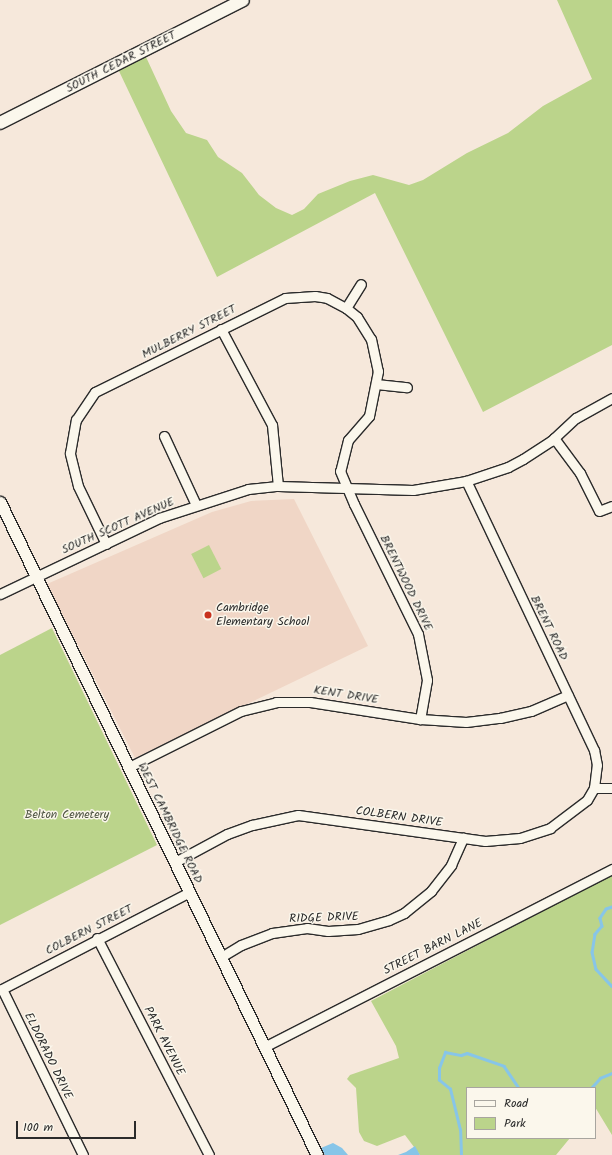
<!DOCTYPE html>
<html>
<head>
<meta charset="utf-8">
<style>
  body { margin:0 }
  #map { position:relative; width:612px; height:1155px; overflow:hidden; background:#f6e8db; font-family:Kalam,sans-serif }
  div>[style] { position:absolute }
  .built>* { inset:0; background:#f0d6c6 }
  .green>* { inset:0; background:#bbd48b; transform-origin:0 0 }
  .water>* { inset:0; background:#87c5e8 }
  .stream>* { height:2.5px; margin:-1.25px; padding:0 1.25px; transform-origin:1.25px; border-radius:1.25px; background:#87c5e8 }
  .roads { filter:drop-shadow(1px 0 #2b2b2b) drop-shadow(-1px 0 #2b2b2b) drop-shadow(0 1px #2b2b2b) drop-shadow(0 -1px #2b2b2b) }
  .minor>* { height:9px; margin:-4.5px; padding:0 4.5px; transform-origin:4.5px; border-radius:4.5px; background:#fbf7ec }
  .tertiary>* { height:11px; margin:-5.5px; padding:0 5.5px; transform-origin:5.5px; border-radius:5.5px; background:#fbf7ec }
  .secondary>* { height:12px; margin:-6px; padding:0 6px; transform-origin:6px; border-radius:6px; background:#fbf7ec }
  .dots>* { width:11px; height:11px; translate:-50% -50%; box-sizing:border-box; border:2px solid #fbf7ec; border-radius:50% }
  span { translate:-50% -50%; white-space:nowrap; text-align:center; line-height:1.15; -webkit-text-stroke:3px #fbf7ec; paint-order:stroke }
  .street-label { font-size:12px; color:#2b2b2b }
  .poi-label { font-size:12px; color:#2b2b2b }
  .left { translate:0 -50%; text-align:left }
  .park-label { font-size:12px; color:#4f5543 }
  .legend { position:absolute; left:466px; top:1087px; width:130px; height:52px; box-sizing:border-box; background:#fbf7ec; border:1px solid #a8a59f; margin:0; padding:5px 7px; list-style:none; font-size:12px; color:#2b2b2b }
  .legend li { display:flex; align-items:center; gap:8px; height:20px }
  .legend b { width:20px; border:1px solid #a8a59f }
  .scale { position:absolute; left:16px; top:1121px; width:120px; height:18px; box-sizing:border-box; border:2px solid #2b2b2b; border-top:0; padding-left:5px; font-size:12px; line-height:14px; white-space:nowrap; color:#2b2b2b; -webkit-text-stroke:3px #fbf7ec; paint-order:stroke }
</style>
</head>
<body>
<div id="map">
  <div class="built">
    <div style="clip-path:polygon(294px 499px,368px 646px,135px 758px,47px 584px,212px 512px,251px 501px)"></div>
  </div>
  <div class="green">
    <div style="clip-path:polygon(557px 0,612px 0,612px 345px,483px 412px,375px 193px,217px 277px,118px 69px,146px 57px,171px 111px,186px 133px,207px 140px,218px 157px,242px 173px,259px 195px,276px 208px,292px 215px,304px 209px,318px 194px,350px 181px,373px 175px,409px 185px,423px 180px,467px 153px,508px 133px,543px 106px,592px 79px)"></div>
    <div style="left:209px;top:545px;width:27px;height:20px;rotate:63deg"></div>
    <div style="clip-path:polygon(52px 628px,157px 845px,0 925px,0 655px)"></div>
    <div style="clip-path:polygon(612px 875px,612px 1135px,595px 1107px,595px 1088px,467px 1088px,467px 1138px,570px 1138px,556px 1155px,420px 1155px,405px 1135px,377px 1146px,364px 1141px,359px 1132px,356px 1088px,347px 1079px,350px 1075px,399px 1058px,396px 1046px,371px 1001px)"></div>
  </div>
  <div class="water">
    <div style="clip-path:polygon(333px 1143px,342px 1148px,348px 1155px,325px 1155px,321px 1148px)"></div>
    <div style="clip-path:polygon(415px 1146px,420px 1155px,398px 1155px,406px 1152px)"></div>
  </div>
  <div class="stream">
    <div style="left:612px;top:907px;width:6px;rotate:162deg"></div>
    <div style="left:606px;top:909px;width:11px;rotate:124deg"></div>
    <div style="left:600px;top:918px;width:8px;rotate:76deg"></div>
    <div style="left:602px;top:926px;width:11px;rotate:131deg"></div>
    <div style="left:595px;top:934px;width:18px;rotate:99deg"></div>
    <div style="left:592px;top:952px;width:17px;rotate:77deg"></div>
    <div style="left:596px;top:969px;width:23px;rotate:47deg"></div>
    <div style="left:591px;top:1088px;width:13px;rotate:-48deg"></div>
    <div style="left:600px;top:1078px;width:13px;rotate:-23deg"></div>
    <div style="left:461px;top:1155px;width:25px;rotate:-92deg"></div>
    <div style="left:460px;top:1130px;width:42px;rotate:-103.7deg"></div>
    <div style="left:450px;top:1089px;width:14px;rotate:-141deg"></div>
    <div style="left:439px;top:1080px;width:12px;rotate:-90deg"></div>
    <div style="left:439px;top:1068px;width:17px;rotate:-69deg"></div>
    <div style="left:445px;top:1052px;width:16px;rotate:11deg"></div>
    <div style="left:461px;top:1055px;width:6px;rotate:-18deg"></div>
    <div style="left:467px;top:1053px;width:39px;rotate:19deg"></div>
    <div style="left:504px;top:1066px;width:27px;rotate:56deg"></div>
  </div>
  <div class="roads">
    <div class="minor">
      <div style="left:346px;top:308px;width:28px;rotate:-58deg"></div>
      <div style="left:221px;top:329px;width:109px;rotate:62deg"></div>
      <div style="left:272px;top:425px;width:61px;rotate:84.4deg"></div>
      <div style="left:376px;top:384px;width:31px;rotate:6deg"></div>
      <div style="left:164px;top:436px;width:76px;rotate:65.1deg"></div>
      <div style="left:554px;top:438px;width:44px;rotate:53.4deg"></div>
      <div style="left:580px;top:473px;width:42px;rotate:63.4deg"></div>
      <div style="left:599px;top:511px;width:14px;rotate:-21deg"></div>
      <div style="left:106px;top:544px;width:64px;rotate:-115.8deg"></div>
      <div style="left:78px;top:486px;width:34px;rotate:-104deg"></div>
      <div style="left:70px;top:453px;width:34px;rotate:-80deg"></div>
      <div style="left:76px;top:420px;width:34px;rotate:-56deg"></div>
      <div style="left:95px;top:392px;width:212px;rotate:-26.3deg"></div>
      <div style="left:285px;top:298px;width:30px;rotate:-4deg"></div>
      <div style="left:315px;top:296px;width:12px;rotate:9deg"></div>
      <div style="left:327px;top:298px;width:21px;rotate:28deg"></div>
      <div style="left:346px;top:308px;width:14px;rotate:39deg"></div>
      <div style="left:357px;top:317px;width:26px;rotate:58deg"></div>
      <div style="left:371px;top:339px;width:33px;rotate:78deg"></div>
      <div style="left:378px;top:371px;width:46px;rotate:101.3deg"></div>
      <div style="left:369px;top:416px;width:32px;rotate:131deg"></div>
      <div style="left:348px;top:440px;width:32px;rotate:104deg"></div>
      <div style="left:340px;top:471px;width:36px;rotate:67deg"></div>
      <div style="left:354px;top:504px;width:145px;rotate:63.8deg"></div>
      <div style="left:418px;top:634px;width:47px;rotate:78.9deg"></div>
      <div style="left:427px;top:680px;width:40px;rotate:100deg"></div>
      <div style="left:0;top:594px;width:176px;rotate:-25.5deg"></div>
      <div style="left:159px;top:518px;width:94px;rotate:-18deg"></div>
      <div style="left:248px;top:489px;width:30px;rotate:-6deg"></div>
      <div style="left:278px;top:486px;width:135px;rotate:1.7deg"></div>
      <div style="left:413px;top:490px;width:54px;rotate:-9.6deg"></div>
      <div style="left:466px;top:481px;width:44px;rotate:-18.4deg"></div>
      <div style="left:508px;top:467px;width:17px;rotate:-28deg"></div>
      <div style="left:523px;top:459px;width:33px;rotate:-33deg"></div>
      <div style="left:551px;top:441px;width:34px;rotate:-43deg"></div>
      <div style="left:576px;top:418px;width:41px;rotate:-29.1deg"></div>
      <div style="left:129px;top:767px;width:125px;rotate:-26.6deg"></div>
      <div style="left:241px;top:711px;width:36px;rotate:-14deg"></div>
      <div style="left:276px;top:702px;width:34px"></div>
      <div style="left:310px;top:702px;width:111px;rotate:8.8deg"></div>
      <div style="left:420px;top:719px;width:46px;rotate:3.7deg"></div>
      <div style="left:466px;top:722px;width:34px;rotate:-7deg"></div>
      <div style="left:500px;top:718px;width:32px;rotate:-13deg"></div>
      <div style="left:531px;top:711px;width:40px;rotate:-23.4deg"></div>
      <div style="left:594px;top:788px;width:18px"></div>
      <div style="left:175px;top:862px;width:59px;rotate:-28.3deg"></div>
      <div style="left:227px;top:834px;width:27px;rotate:-20deg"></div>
      <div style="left:252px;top:825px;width:47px;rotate:-12.3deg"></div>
      <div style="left:298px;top:815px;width:189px;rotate:7.9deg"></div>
      <div style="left:485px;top:841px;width:35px;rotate:-5deg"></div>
      <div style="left:520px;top:838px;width:32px;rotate:-18deg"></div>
      <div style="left:550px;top:828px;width:46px;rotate:-37.1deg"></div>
      <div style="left:587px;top:800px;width:14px;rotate:-60deg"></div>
      <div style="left:594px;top:788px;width:23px;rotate:-83deg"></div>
      <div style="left:597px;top:765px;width:15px;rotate:-101deg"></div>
      <div style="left:594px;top:750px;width:298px;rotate:-115.4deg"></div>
      <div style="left:97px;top:938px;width:244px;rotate:62.7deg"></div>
      <div style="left:221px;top:957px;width:23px;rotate:-31deg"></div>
      <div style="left:241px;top:945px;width:33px;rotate:-21deg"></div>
      <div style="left:272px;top:933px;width:35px;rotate:-8deg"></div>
      <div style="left:307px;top:928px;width:21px;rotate:8deg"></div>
      <div style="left:328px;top:931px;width:30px;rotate:-4deg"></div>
      <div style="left:358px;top:929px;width:32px;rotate:-16deg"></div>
      <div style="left:389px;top:920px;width:17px;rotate:-25deg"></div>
      <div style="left:404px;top:913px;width:35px;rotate:-39deg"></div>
      <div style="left:431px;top:891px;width:33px;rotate:-52deg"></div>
      <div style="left:451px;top:865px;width:30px;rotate:-66deg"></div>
      <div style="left:2px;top:989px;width:185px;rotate:64deg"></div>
      <div style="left:0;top:990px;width:214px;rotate:-27.3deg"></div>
      <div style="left:264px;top:1047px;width:391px;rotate:-27.1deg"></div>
    </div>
    <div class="tertiary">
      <div style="left:0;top:502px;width:726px;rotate:64.11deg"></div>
    </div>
    <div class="secondary">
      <div style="left:0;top:123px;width:272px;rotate:-26.8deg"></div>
    </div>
  </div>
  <div class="dots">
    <div style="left:208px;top:615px;background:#c8321e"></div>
  </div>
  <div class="street-label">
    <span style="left:121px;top:62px;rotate:-27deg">SOUTH CEDAR STREET</span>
    <span style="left:189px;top:332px;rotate:-27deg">MULBERRY STREET</span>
    <span style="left:118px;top:526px;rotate:-24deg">SOUTH SCOTT AVENUE</span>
    <span style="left:406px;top:583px;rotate:64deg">BRENTWOOD DRIVE</span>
    <span style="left:549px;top:628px;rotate:64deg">BRENT ROAD</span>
    <span style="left:346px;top:695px;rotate:9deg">KENT DRIVE</span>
    <span style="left:399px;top:817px;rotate:8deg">COLBERN DRIVE</span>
    <span style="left:170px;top:823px;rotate:64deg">WEST CAMBRIDGE ROAD</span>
    <span style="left:324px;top:918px;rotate:-2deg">RIDGE DRIVE</span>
    <span style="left:89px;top:930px;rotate:-27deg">COLBERN STREET</span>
    <span style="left:433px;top:947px;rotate:-27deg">STREET BARN LANE</span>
    <span style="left:164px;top:1041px;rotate:63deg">PARK AVENUE</span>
    <span style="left:48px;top:1056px;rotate:64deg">ELDORADO DRIVE</span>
  </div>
  <div class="poi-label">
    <span class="left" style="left:216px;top:615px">Cambridge<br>Elementary School</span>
  </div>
  <div class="park-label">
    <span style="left:67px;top:815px">Belton Cemetery</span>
  </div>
  <ul class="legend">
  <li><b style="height:5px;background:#fbf7ec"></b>Road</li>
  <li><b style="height:11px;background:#bbd48b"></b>Park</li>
  </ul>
  <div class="scale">100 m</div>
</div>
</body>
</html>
